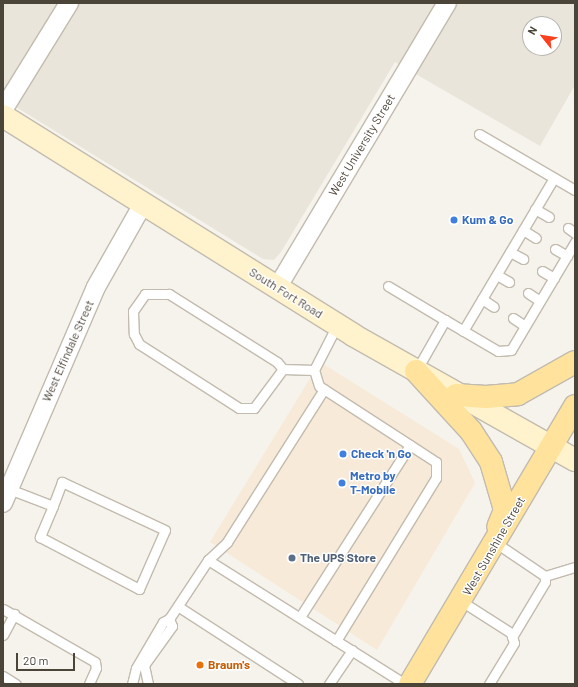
<!DOCTYPE html>
<html>
<head>
<meta charset="utf-8">
<style>
  body { margin:0 }
  #map { position:relative; width:578px; height:687px; overflow:hidden; background:#f6f3ec; font-family:Barlow,sans-serif }
  div>[style] { position:absolute }
  .residential>* { inset:0; background:#eae5da }
  .commercial>* { inset:0; background:#f7ead8 }
  .roads { filter:drop-shadow(1px 0 #c2bbae) drop-shadow(-1px 0 #c2bbae) drop-shadow(0 1px #c2bbae) drop-shadow(0 -1px #c2bbae) }
  .lane>* { height:9px; margin:-4.5px; padding:0 4.5px; transform-origin:4.5px; border-radius:4.5px; background:#fff }
  .street>* { height:18px; margin:-9px; padding:0 9px; transform-origin:9px; border-radius:9px; background:#fff }
  .secondary>* { height:22px; margin:-11px; padding:0 11px; transform-origin:11px; border-radius:11px; background:#fff3cd }
  .primary>* { height:22px; margin:-11px; padding:0 11px; transform-origin:11px; border-radius:11px; background:#ffe39c }
  .dots>* { width:11px; height:11px; translate:-50% -50%; box-sizing:border-box; border:2px solid #fff; border-radius:50% }
  span { translate:-50% -50%; white-space:nowrap; text-align:center; line-height:1.15; -webkit-text-stroke:3px #fff; paint-order:stroke }
  .street-label { font-size:12px; color:#4b4439 }
  .shop-label { font-size:12px; color:#366cbe; font-weight:700 }
  .left { translate:0 -50%; text-align:left }
  .service-label { font-size:12px; color:#4e5e75; font-weight:700 }
  .food-label { font-size:12px; color:#c56008; font-weight:700 }
  .frame { position:absolute; inset:0; border:4px solid #4b4439; pointer-events:none }
  .north { position:absolute; left:522px; top:16px; width:40px; height:40px; box-sizing:border-box; background:#fff; border:1px solid #b7b4b0; border-radius:50%; rotate:300deg; font-size:11px; font-weight:700; line-height:16px; text-align:center; color:#4b4439 }
  .north::after { content:''; display:block; margin:auto; width:14px; height:18px; background:#fc3f1d; clip-path:polygon(50% 0,100% 100%,50% 72%,0 100%) }
  .scale { position:absolute; left:16px; top:653px; width:59px; height:18px; box-sizing:border-box; border:2px solid #4b4439; border-top:0; padding-left:5px; font-size:12px; line-height:14px; white-space:nowrap; color:#4b4439; -webkit-text-stroke:3px #fff; paint-order:stroke }
</style>
</head>
<body>
<div id="map">
  <div class="residential">
    <div style="clip-path:polygon(evenodd,3px 3px,575px 3px,575px 85px,540px 146px,395px 62px,281px 252px,274px 260px,263px 259px,3px 99px,3px 3px,530px 24px,554px 24px,554px 48px,530px 48px,530px 24px)"></div>
  </div>
  <div class="commercial">
    <div style="clip-path:polygon(320px 362px,459px 449px,475px 483px,377px 650px,210px 542px)"></div>
  </div>
  <div class="roads">
    <div class="lane">
      <div style="left:479px;top:134px;width:111px;rotate:30.3deg"></div>
      <div style="left:535px;top:209px;width:16px;rotate:30deg"></div>
      <div style="left:568px;top:228px;width:9px;rotate:36deg"></div>
      <div style="left:523px;top:230px;width:15px;rotate:32deg"></div>
      <div style="left:555px;top:249px;width:14px;rotate:30deg"></div>
      <div style="left:510px;top:252px;width:15px;rotate:28deg"></div>
      <div style="left:542px;top:271px;width:14px;rotate:30deg"></div>
      <div style="left:497px;top:275px;width:14px;rotate:30deg"></div>
      <div style="left:388px;top:286px;width:66px;rotate:30.8deg"></div>
      <div style="left:528px;top:293px;width:14px;rotate:34deg"></div>
      <div style="left:482px;top:299px;width:14px;rotate:34deg"></div>
      <div style="left:513px;top:318px;width:14px;rotate:34deg"></div>
      <div style="left:463px;top:331px;width:178px;rotate:-59.3deg"></div>
      <div style="left:283px;top:369px;width:9px;rotate:-131deg"></div>
      <div style="left:277px;top:362px;width:128px;rotate:-147.8deg"></div>
      <div style="left:169px;top:294px;width:24px;rotate:180deg"></div>
      <div style="left:145px;top:294px;width:21px;rotate:125deg"></div>
      <div style="left:133px;top:311px;width:23px;rotate:88deg"></div>
      <div style="left:134px;top:334px;width:11px;rotate:63deg"></div>
      <div style="left:139px;top:344px;width:119px;rotate:32.6deg"></div>
      <div style="left:239px;top:408px;width:15px"></div>
      <div style="left:254px;top:408px;width:49px;rotate:-53.4deg"></div>
      <div style="left:283px;top:369px;width:31px;rotate:2deg"></div>
      <div style="left:416px;top:371px;width:59px;rotate:-60.4deg"></div>
      <div style="left:445px;top:320px;width:61px;rotate:30.3deg"></div>
      <div style="left:498px;top:351px;width:13px;rotate:-4deg"></div>
      <div style="left:511px;top:350px;width:126px;rotate:-59.3deg"></div>
      <div style="left:9px;top:489px;width:47px;rotate:21.1deg"></div>
      <div style="left:53px;top:506px;width:34px;rotate:113deg"></div>
      <div style="left:40px;top:537px;width:112px;rotate:27.7deg"></div>
      <div style="left:139px;top:589px;width:64px;rotate:-66.2deg"></div>
      <div style="left:165px;top:530px;width:114px;rotate:-155deg"></div>
      <div style="left:62px;top:482px;width:26px;rotate:111deg"></div>
      <div style="left:496px;top:543px;width:59px;rotate:34deg"></div>
      <div style="left:545px;top:576px;width:6px;rotate:90deg"></div>
      <div style="left:545px;top:582px;width:64px;rotate:121deg"></div>
      <div style="left:208px;top:560px;width:233px;rotate:32.2deg"></div>
      <div style="left:545px;top:576px;width:31px;rotate:-17deg"></div>
      <div style="left:461px;top:601px;width:59px;rotate:32.6deg"></div>
      <div style="left:511px;top:633px;width:10px;rotate:73deg"></div>
      <div style="left:514px;top:643px;width:48px;rotate:121.4deg"></div>
      <div style="left:179px;top:607px;width:142px;rotate:32.9deg"></div>
      <div style="left:3px;top:609px;width:106px;rotate:29.9deg"></div>
      <div style="left:95px;top:662px;width:6px;rotate:81deg"></div>
      <div style="left:96px;top:668px;width:17px;rotate:114deg"></div>
      <div style="left:300px;top:617px;width:204px;rotate:-57.4deg"></div>
      <div style="left:410px;top:445px;width:108px;rotate:-147deg"></div>
      <div style="left:319px;top:386px;width:17px;rotate:-107deg"></div>
      <div style="left:314px;top:370px;width:51px;rotate:-62.9deg"></div>
      <div style="left:3px;top:635px;width:24px;rotate:-62deg"></div>
      <div style="left:336px;top:641px;width:191px;rotate:-58.5deg"></div>
      <div style="left:436px;top:478px;width:16px;rotate:-90deg"></div>
      <div style="left:436px;top:462px;width:31px;rotate:-147deg"></div>
      <div style="left:3px;top:676px;width:15px;rotate:32deg"></div>
      <div style="left:132px;top:684px;width:16px;rotate:-76deg"></div>
      <div style="left:136px;top:668px;width:53px;rotate:-59.6deg"></div>
      <div style="left:163px;top:622px;width:7px;rotate:-27deg"></div>
      <div style="left:169px;top:619px;width:71px;rotate:-56.5deg"></div>
      <div style="left:208px;top:560px;width:26px;rotate:-43deg"></div>
      <div style="left:227px;top:542px;width:181px;rotate:-57.6deg"></div>
      <div style="left:148px;top:684px;width:19px;rotate:-102deg"></div>
      <div style="left:144px;top:665px;width:48px;rotate:-54.3deg"></div>
      <div style="left:172px;top:626px;width:8px;rotate:-113deg"></div>
      <div style="left:329px;top:684px;width:41px;rotate:-55.9deg"></div>
    </div>
    <div class="street">
      <div style="left:3px;top:110px;width:126px;rotate:-58.3deg"></div>
      <div style="left:277px;top:288px;width:332px;rotate:-59.2deg"></div>
      <div style="left:3px;top:503px;width:235px;rotate:-66.7deg"></div>
      <div style="left:96px;top:287px;width:95px;rotate:-60.5deg"></div>
    </div>
    <div class="secondary">
      <div style="left:3px;top:116px;width:413px;rotate:32deg"></div>
      <div style="left:353px;top:335px;width:255px;rotate:29.4deg"></div>
    </div>
    <div class="primary">
      <div style="left:416px;top:371px;width:81px;rotate:47.5deg"></div>
      <div style="left:471px;top:431px;width:37px;rotate:57deg"></div>
      <div style="left:491px;top:462px;width:50px;rotate:73.7deg"></div>
      <div style="left:505px;top:510px;width:18px;rotate:112deg"></div>
      <div style="left:456px;top:395px;width:30px;rotate:4deg"></div>
      <div style="left:486px;top:397px;width:32px;rotate:-5deg"></div>
      <div style="left:518px;top:394px;width:65px;rotate:-29.3deg"></div>
      <div style="left:410px;top:684px;width:323px;rotate:-59.3deg"></div>
    </div>
  </div>
  <div class="dots">
    <div style="left:454px;top:220px;background:#3f7fe0"></div>
    <div style="left:343px;top:454px;background:#3f7fe0"></div>
    <div style="left:342px;top:483px;background:#3f7fe0"></div>
    <div style="left:292px;top:558px;background:#5c6f8a"></div>
    <div style="left:200px;top:665px;background:#e8710a"></div>
  </div>
  <div class="street-label">
    <span style="left:362px;top:145px;rotate:-59deg">West University Street</span>
    <span style="left:286px;top:293px;rotate:32deg">South Fort Road</span>
    <span style="left:68px;top:351px;rotate:-66deg">West Elfindale Street</span>
    <span style="left:494px;top:546px;rotate:-60deg">West Sunshine Street</span>
  </div>
  <div class="shop-label">
    <span class="left" style="left:462px;top:220px">Kum &amp; Go</span>
    <span class="left" style="left:351px;top:454px">Check 'n Go</span>
    <span class="left" style="left:350px;top:483px">Metro by<br>T-Mobile</span>
  </div>
  <div class="service-label">
    <span class="left" style="left:300px;top:558px">The UPS Store</span>
  </div>
  <div class="food-label">
    <span class="left" style="left:208px;top:665px">Braum's</span>
  </div>
  <div class="frame"></div>
  <div class="north">N</div>
  <div class="scale">20 m</div>
</div>
</body>
</html>
